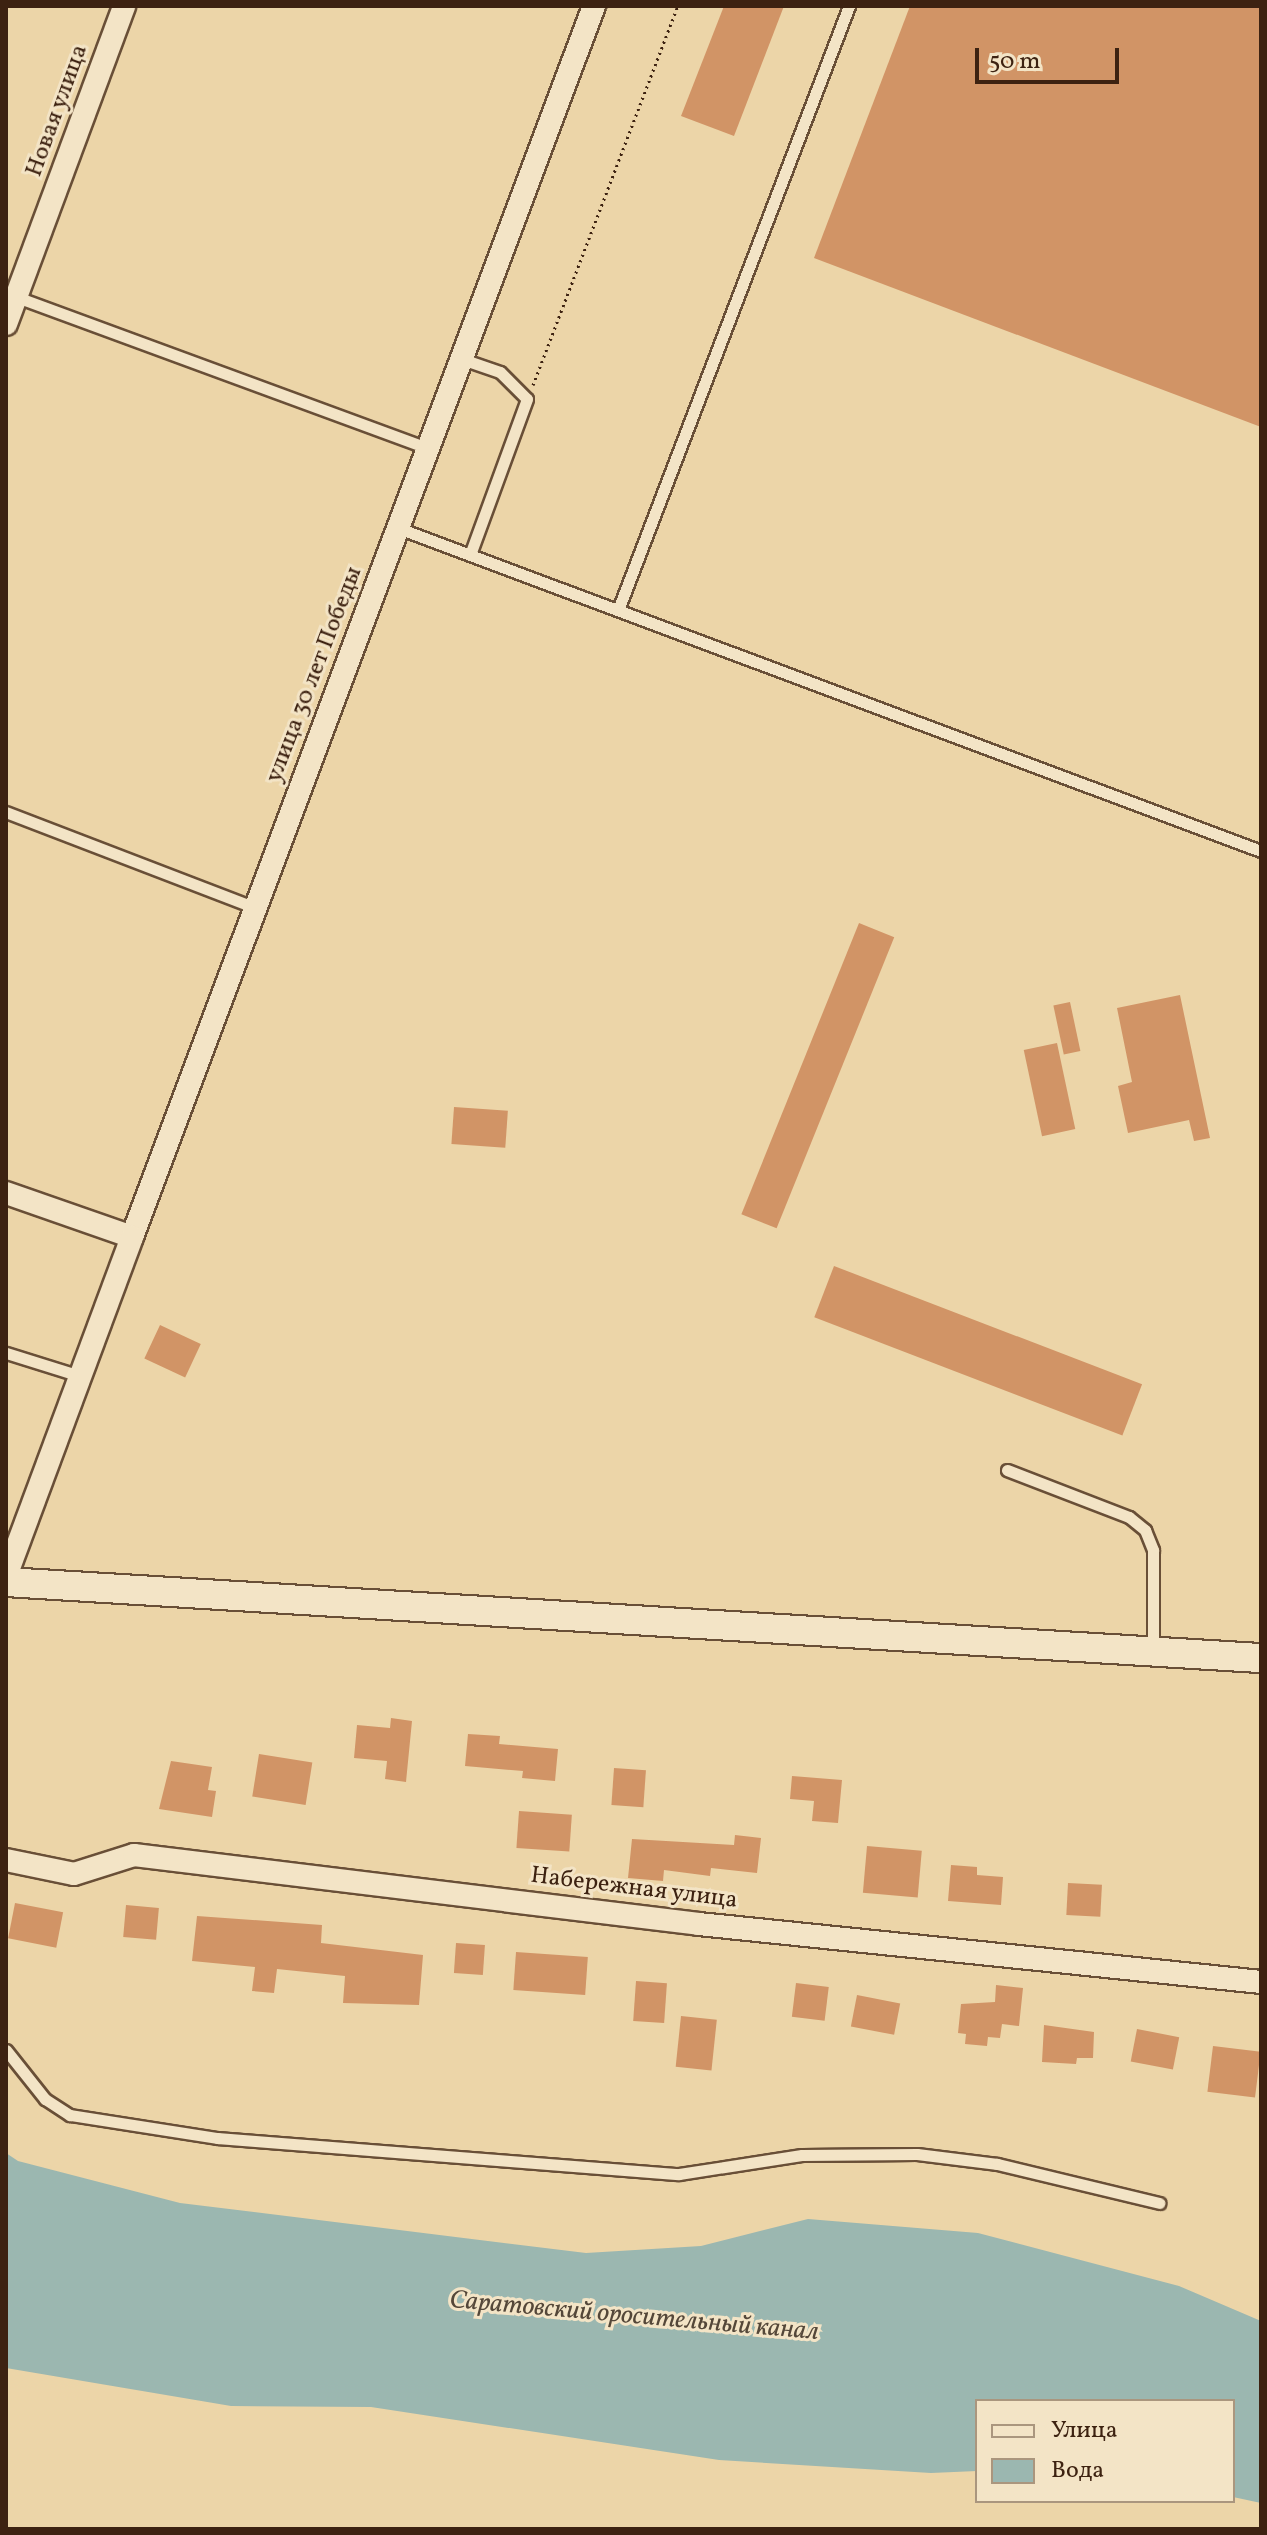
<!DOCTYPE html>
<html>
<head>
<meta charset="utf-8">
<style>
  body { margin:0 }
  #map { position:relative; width:1267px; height:2535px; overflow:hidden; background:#ecd5a8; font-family:Vollkorn,serif }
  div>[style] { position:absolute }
  .water>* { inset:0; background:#9bb7b0 }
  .building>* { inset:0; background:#d19466; transform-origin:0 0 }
  .path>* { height:3px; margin-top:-1.5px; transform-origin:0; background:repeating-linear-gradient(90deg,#3d2211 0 2px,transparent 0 6px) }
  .roads { filter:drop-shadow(2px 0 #694f37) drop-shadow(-2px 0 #694f37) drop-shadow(0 2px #694f37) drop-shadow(0 -2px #694f37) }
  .service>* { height:11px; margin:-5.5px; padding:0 5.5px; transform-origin:5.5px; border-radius:5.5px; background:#f3e4c6 }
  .minor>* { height:22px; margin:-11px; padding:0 11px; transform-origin:11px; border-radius:11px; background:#f3e4c6 }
  .tertiary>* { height:28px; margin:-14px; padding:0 14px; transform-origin:14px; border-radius:14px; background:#f3e4c6 }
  span { translate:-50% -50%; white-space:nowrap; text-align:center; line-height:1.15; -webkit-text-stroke:6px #f3e4c6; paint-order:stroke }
  .street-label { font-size:24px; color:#3d2211 }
  .water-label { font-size:26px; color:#544739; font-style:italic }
  .frame { position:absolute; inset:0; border:8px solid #3d2211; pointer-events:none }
  .legend { position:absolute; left:975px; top:2399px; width:260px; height:104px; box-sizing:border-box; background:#f3e4c6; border:2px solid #aa967e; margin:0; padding:10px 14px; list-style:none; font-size:24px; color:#3d2211 }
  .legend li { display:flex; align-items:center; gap:16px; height:40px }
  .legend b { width:40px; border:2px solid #aa967e }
  .scale { position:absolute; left:975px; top:48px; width:144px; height:36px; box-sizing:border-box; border:4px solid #3d2211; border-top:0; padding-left:10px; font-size:24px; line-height:28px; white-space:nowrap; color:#3d2211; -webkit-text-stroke:6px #f3e4c6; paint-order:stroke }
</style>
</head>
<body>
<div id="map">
  <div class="water">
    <div style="clip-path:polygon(6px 2153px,18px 2161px,180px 2203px,586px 2253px,701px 2246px,808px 2219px,978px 2233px,1179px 2286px,1261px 2321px,1261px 2503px,1233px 2497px,1233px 2401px,977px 2401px,977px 2471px,931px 2473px,719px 2460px,371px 2407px,231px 2406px,6px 2368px)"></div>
  </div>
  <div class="building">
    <div style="clip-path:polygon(724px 6px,784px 6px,734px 136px,681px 116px)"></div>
    <div style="clip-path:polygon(910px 6px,1261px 6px,1261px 427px,814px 258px)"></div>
    <div style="left:859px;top:923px;width:38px;height:314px;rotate:22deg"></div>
    <div style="clip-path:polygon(1180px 995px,1210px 1138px,1194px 1141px,1189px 1120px,1128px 1133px,1118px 1086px,1132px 1082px,1117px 1008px)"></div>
    <div style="left:1070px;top:1002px;width:50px;height:17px;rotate:78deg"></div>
    <div style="left:1057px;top:1043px;width:88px;height:34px;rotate:78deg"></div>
    <div style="left:454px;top:1107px;width:54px;height:37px;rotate:4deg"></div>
    <div style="left:834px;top:1266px;width:330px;height:55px;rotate:21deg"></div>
    <div style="left:160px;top:1325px;width:45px;height:37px;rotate:25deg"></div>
    <div style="clip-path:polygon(391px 1718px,412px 1721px,406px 1782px,385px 1779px,387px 1761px,354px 1758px,357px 1725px,390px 1728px)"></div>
    <div style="clip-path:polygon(468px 1734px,500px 1736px,499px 1744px,558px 1749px,555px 1781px,522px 1778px,523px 1771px,465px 1766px)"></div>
    <div style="left:259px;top:1754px;width:54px;height:43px;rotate:9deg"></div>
    <div style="clip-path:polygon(171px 1761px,212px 1767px,208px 1790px,216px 1791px,212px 1817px,159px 1809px)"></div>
    <div style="left:614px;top:1768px;width:32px;height:37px;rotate:4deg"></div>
    <div style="clip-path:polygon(792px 1776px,842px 1780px,838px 1823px,812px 1821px,814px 1801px,790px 1799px)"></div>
    <div style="left:519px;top:1811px;width:53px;height:37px;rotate:4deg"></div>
    <div style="clip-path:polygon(735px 1835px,761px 1838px,757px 1873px,711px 1868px,710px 1876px,664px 1870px,663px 1881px,628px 1878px,632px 1839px,734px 1845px)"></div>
    <div style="left:867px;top:1846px;width:55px;height:47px;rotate:5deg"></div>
    <div style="clip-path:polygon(951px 1865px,977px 1867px,977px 1875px,1003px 1877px,1001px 1905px,948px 1901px)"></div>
    <div style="left:1068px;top:1883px;width:34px;height:32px;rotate:3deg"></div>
    <div style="left:15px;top:1903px;width:49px;height:36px;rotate:11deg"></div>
    <div style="left:126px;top:1905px;width:33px;height:32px;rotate:5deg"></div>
    <div style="clip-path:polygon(197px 1916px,322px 1925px,321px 1943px,423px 1955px,419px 2005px,343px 2003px,345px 1976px,277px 1969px,274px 1993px,252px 1991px,255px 1967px,192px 1961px)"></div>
    <div style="left:456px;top:1943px;width:29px;height:30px;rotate:4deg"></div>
    <div style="left:516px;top:1952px;width:72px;height:38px;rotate:4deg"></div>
    <div style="left:636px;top:1981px;width:31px;height:40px;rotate:4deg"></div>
    <div style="left:796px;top:1983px;width:33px;height:34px;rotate:7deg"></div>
    <div style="clip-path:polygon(996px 1985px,1023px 1988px,1019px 2026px,1002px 2024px,1000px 2038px,988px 2037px,987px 2046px,965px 2044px,966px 2034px,958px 2033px,961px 2004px,995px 2002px)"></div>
    <div style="left:857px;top:1995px;width:44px;height:32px;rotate:11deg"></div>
    <div style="left:681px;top:2016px;width:36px;height:51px;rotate:6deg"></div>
    <div style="clip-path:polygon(1044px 2025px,1094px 2032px,1093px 2058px,1077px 2058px,1076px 2064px,1042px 2062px)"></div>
    <div style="left:1137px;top:2029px;width:43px;height:33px;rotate:11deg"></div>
    <div style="left:1213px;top:2046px;width:48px;height:46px;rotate:7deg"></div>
  </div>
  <div class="path">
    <div style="left:533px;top:385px;width:406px;rotate:-69.1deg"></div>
  </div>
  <div class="roads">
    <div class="service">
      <div style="left:14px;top:296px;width:441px;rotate:20.2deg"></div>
      <div style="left:462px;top:359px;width:40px;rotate:18.9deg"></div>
      <div style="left:500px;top:372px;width:38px;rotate:45deg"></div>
      <div style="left:527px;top:399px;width:166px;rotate:110.1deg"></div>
      <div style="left:398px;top:528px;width:921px;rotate:20.52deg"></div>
      <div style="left:618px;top:610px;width:647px;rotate:-69.07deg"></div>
      <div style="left:6px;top:812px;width:268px;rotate:21deg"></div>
      <div style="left:6px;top:1353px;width:77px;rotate:17.3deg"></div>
      <div style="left:1007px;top:1470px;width:131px;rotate:21.1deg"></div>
      <div style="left:1129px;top:1517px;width:21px;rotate:39deg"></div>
      <div style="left:1145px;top:1530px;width:22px;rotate:68deg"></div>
      <div style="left:1153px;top:1550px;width:101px;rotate:90deg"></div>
      <div style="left:6px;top:2050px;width:63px;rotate:51.5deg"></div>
      <div style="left:45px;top:2099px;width:30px;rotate:33deg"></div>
      <div style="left:70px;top:2115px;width:149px;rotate:8.9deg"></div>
      <div style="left:217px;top:2138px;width:463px;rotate:4.5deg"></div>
      <div style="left:679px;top:2174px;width:124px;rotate:-8.8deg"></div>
      <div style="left:802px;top:2155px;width:115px;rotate:-0.5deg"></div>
      <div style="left:917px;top:2154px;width:81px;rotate:7.1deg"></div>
      <div style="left:997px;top:2164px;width:167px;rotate:13.5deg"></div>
    </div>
    <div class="minor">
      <div style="left:6px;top:324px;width:339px;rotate:-69.6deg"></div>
      <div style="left:6px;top:1193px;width:133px;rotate:19.2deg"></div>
      <div style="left:132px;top:1237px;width:1315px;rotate:-69.43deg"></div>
      <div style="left:6px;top:1576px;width:362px;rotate:-69.6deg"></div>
      <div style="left:6px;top:1860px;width:69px;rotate:11.6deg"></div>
      <div style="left:74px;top:1874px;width:63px;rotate:-17.6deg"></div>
      <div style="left:134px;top:1855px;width:569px;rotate:6.96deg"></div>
      <div style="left:699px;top:1924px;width:565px;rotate:5.89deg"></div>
    </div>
    <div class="tertiary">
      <div style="left:6px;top:1582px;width:1257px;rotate:3.47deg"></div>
    </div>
  </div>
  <div class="street-label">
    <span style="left:58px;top:111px;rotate:-70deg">Новая улица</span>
    <span style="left:315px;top:675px;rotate:-69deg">улица 30 лет Победы</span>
    <span style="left:634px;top:1889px;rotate:7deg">Набережная улица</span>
  </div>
  <div class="water-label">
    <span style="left:634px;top:2317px;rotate:5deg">Саратовский оросительный канал</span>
  </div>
  <div class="frame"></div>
  <ul class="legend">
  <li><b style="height:10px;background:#f3e4c6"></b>Улица</li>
  <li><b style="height:22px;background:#9bb7b0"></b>Вода</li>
  </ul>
  <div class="scale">50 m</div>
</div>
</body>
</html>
